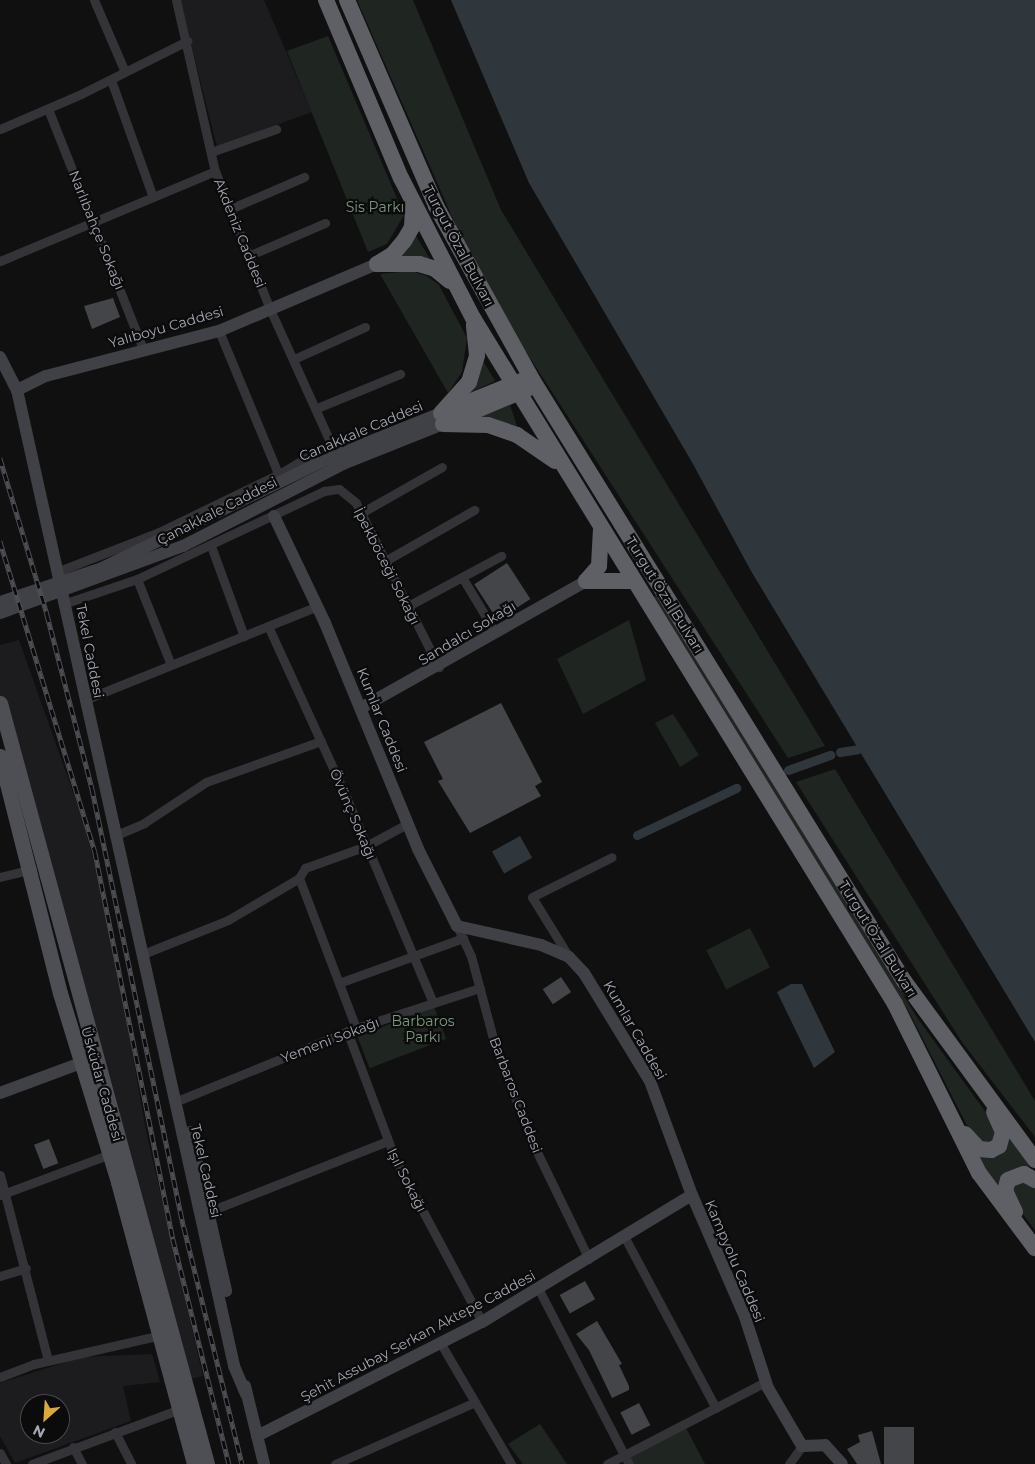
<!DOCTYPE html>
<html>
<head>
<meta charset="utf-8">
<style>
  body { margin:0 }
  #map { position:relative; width:1035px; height:1464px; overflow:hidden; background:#101011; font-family:Montserrat,sans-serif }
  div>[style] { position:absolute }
  .built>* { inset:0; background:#1c1c1e }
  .green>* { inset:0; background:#1f2520; transform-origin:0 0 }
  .water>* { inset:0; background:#2f363c; transform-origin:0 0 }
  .canal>* { height:9px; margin:-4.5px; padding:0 4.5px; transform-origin:4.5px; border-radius:4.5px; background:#2f363c }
  .building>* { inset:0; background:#444549; transform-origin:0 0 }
  .street>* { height:9px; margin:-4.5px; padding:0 4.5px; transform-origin:4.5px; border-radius:4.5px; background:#343438 }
  .secondary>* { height:12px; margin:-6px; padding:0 6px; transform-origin:6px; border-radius:6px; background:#404146 }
  .primary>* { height:15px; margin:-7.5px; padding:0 7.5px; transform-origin:7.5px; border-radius:7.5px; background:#4e4f55 }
  .highway>* { height:16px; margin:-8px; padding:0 8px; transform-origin:8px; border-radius:8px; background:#5e6066 }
  .rail>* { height:4.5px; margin-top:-2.25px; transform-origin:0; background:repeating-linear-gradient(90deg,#0b0b0c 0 8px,#4d4e53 0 16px); box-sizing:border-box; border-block:1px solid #4d4e53 }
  span { translate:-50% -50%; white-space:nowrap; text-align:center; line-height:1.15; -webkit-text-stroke:4.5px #0b0b0c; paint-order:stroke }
  .park-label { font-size:14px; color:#7b9a7d }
  .street-label { font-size:14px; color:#a3a7b1 }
  .north { position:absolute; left:20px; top:1394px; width:50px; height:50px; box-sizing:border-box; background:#0b0b0c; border:1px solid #48494e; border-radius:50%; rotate:206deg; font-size:14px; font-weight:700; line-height:20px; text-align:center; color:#a3a7b1 }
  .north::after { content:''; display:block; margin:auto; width:18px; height:22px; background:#dda73c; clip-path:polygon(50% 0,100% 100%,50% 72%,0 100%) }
</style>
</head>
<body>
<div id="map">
  <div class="built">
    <div style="clip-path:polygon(180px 0,264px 0,312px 112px,217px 147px)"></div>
    <div style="clip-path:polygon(19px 640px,84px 823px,112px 936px,146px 1131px,203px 1376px,187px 1380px,0 695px,0 645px)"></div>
    <div style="clip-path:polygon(evenodd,152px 1354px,160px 1382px,123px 1386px,131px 1421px,15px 1463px,0 1436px,0 1383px,82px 1357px,152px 1354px,30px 1404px,60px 1404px,60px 1434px,30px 1434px,30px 1404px)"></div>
  </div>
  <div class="green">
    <div style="clip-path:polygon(357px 0,413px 0,501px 210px,825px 746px,788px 758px,514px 333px,457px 228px)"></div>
    <div style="clip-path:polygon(328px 36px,404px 215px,387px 244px,368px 252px,287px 51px)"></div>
    <div style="clip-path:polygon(415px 234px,430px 259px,399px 259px)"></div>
    <div style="clip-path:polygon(411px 271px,427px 276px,439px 285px,467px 338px,462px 372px,448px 393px,380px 274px)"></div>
    <div style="clip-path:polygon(482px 359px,495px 381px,467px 394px)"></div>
    <div style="clip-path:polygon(510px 405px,517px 426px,477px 418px)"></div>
    <div style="clip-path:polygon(657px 595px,918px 1019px,998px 1129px,996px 1142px,975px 1141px,910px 1014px,652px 598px)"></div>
    <div style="clip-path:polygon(629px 620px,646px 680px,583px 714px,557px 659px)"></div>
    <div style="clip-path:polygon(673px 714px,699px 755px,680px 767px,655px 723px)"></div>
    <div style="clip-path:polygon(835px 769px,1035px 1101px,1035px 1137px,962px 1042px,796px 782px)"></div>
    <div style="left:750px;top:928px;width:44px;height:49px;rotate:63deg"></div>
    <div style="left:434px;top:1007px;width:34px;height:82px;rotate:69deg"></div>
    <div style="clip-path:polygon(1010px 1135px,1032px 1171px,999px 1190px,977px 1156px,999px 1155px,1005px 1150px)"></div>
    <div style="clip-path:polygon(1014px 1180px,1033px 1184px,1035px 1188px,1035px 1230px,1012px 1200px)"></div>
    <div style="clip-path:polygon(540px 1424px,567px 1464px,523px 1464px,508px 1444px)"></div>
    <div style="clip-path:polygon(686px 1428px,705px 1464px,634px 1464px,629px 1456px)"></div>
  </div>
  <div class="water">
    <div style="clip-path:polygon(451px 0,1035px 0,1035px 1042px,751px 571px,693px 464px,529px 183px)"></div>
    <div style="left:520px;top:836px;width:25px;height:32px;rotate:61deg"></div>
    <div style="clip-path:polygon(791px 984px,802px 984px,835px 1052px,814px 1068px,777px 992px)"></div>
  </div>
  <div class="canal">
    <div style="left:840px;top:752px;width:18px;rotate:-9deg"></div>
    <div style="left:788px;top:770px;width:45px;rotate:-19.7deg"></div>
    <div style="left:637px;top:835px;width:110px;rotate:-25.4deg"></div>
  </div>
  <div class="building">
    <div style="clip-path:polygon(113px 298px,120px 317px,92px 329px,84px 306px)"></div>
    <div style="left:507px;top:563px;width:43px;height:39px;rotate:57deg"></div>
    <div style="clip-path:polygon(501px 703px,542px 782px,535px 786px,541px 796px,470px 833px,438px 781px,443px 779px,424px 742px)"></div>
    <div style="left:561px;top:977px;width:18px;height:22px;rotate:56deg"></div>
    <div style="left:49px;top:1139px;width:26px;height:16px;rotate:69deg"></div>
    <div style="left:585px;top:1281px;width:21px;height:29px;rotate:61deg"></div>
    <div style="clip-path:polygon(597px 1321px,622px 1364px,619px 1365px,629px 1386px,629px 1390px,612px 1398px,589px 1350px,576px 1334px)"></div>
    <div style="left:639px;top:1403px;width:25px;height:21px;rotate:63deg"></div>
    <div style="left:884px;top:1427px;width:30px;height:37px"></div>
    <div style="clip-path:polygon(872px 1431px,881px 1464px,857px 1464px,847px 1449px,860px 1442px,858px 1435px)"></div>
  </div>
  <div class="street">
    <div style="left:94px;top:0;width:78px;rotate:66.7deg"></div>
    <div style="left:176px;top:0;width:175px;rotate:77.2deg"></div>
    <div style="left:215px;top:171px;width:146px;rotate:68.3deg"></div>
    <div style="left:269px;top:307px;width:162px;rotate:65.6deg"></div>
    <div style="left:111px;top:80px;width:124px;rotate:70.3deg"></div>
    <div style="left:48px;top:109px;width:260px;rotate:68.4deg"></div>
    <div style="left:0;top:129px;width:88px;rotate:-23.4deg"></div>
    <div style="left:81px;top:94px;width:119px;rotate:-26.6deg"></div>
    <div style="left:214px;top:151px;width:66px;rotate:-19.5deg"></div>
    <div style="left:230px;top:209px;width:81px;rotate:-23.4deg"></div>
    <div style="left:248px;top:256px;width:84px;rotate:-23.2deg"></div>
    <div style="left:0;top:261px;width:233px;rotate:-22.7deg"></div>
    <div style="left:219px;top:331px;width:159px;rotate:67.5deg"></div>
    <div style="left:294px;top:359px;width:78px;rotate:-24.3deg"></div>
    <div style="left:317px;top:408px;width:90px;rotate:-22.3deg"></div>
    <div style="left:361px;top:513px;width:93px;rotate:-29.6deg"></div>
    <div style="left:211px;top:546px;width:96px;rotate:69.9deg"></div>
    <div style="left:385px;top:561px;width:103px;rotate:-29.8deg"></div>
    <div style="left:59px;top:571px;width:107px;rotate:-21.3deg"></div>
    <div style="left:159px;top:532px;width:133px;rotate:-25.8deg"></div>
    <div style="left:279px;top:474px;width:61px;rotate:-30.8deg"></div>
    <div style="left:462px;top:577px;width:64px;rotate:59deg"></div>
    <div style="left:137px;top:579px;width:92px;rotate:68.4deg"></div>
    <div style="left:66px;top:603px;width:75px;rotate:-18.7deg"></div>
    <div style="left:137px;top:579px;width:207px;rotate:-25.2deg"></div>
    <div style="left:324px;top:491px;width:15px;rotate:-8deg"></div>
    <div style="left:339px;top:489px;width:22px;rotate:39deg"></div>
    <div style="left:356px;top:503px;width:184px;rotate:63.2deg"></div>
    <div style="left:408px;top:606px;width:106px;rotate:-28.3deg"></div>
    <div style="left:268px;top:626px;width:183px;rotate:65.4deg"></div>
    <div style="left:344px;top:792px;width:229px;rotate:67.1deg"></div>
    <div style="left:84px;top:700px;width:252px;rotate:-21.9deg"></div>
    <div style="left:114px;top:836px;width:33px;rotate:-23deg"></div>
    <div style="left:144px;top:823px;width:74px;rotate:-33.5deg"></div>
    <div style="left:206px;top:782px;width:122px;rotate:-19.6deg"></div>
    <div style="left:0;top:877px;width:33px;rotate:-14deg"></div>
    <div style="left:299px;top:878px;width:160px;rotate:69.2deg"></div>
    <div style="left:457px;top:926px;width:33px;rotate:65deg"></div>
    <div style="left:471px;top:956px;width:96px;rotate:75deg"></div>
    <div style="left:496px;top:1049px;width:109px;rotate:68.4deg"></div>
    <div style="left:536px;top:1150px;width:121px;rotate:64.1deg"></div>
    <div style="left:143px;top:954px;width:92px;rotate:-21.8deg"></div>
    <div style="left:228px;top:920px;width:82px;rotate:-30.6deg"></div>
    <div style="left:299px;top:878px;width:12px;rotate:-59deg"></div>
    <div style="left:305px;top:868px;width:65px;rotate:-19.8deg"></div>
    <div style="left:366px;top:846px;width:47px;rotate:-28.2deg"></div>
    <div style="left:569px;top:957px;width:70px;rotate:-121.7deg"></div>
    <div style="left:532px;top:897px;width:89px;rotate:-26.6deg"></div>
    <div style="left:339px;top:983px;width:132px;rotate:-19.9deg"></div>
    <div style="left:347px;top:1031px;width:137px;rotate:69.4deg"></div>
    <div style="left:395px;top:1159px;width:185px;rotate:61.9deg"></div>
    <div style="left:182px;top:1099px;width:188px;rotate:-22.2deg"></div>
    <div style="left:356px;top:1028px;width:130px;rotate:-17.9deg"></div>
    <div style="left:0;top:1175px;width:192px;rotate:75.5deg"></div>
    <div style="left:0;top:1195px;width:117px;rotate:-20.4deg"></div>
    <div style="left:210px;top:1211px;width:191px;rotate:-21.5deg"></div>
    <div style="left:624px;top:1236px;width:195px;rotate:61.9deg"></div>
    <div style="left:0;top:1276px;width:27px;rotate:-17deg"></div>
    <div style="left:539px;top:1290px;width:196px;rotate:62.7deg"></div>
    <div style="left:441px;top:1344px;width:139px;rotate:59.7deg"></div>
    <div style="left:0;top:1377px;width:36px;rotate:-21deg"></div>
    <div style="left:34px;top:1364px;width:131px;rotate:-12.8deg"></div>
    <div style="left:115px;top:1432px;width:36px;rotate:63deg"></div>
    <div style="left:73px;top:1447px;width:19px;rotate:62deg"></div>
    <div style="left:0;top:1453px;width:13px;rotate:61deg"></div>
    <div style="left:32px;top:1464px;width:158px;rotate:-20.4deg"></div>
    <div style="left:335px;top:1464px;width:153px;rotate:-23.9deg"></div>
    <div style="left:607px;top:1464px;width:178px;rotate:-27.4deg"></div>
    <div style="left:789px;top:1464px;width:22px;rotate:-54deg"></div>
  </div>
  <div class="secondary">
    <div style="left:0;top:357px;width:37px;rotate:63deg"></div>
    <div style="left:17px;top:390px;width:1000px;rotate:77.46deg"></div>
    <div style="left:234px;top:1366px;width:30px;rotate:67deg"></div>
    <div style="left:17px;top:390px;width:32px;rotate:-26deg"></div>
    <div style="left:46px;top:376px;width:179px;rotate:-14.6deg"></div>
    <div style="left:219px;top:331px;width:172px;rotate:-23deg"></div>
    <div style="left:274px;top:516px;width:119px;rotate:64.5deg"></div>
    <div style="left:325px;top:623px;width:244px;rotate:67.6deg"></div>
    <div style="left:418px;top:849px;width:86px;rotate:63.1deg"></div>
    <div style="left:457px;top:926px;width:86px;rotate:12.7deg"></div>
    <div style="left:541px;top:945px;width:30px;rotate:23deg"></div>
    <div style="left:569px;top:957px;width:22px;rotate:47deg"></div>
    <div style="left:584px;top:973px;width:127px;rotate:58.6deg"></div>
    <div style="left:650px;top:1081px;width:121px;rotate:69.8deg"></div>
    <div style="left:692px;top:1195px;width:133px;rotate:66.5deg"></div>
    <div style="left:745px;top:1317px;width:75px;rotate:72.1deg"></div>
    <div style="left:768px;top:1388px;width:67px;rotate:59.6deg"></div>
    <div style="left:802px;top:1446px;width:23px;rotate:-2deg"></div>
    <div style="left:825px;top:1445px;width:25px;rotate:48deg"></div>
    <div style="left:0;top:602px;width:108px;rotate:-18.4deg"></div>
    <div style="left:102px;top:568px;width:260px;rotate:-25.8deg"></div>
    <div style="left:336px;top:455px;width:113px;rotate:-21.8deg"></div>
    <div style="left:0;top:613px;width:195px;rotate:-20.1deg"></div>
    <div style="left:183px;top:546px;width:180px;rotate:-27.1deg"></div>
    <div style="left:343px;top:464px;width:108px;rotate:-21.8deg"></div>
    <div style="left:361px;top:708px;width:258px;rotate:-29.4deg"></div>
    <div style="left:0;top:1093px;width:86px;rotate:-20.3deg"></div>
    <div style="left:190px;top:1132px;width:163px;rotate:77.2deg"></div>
    <div style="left:245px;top:1386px;width:80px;rotate:76.3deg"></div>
    <div style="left:257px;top:1436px;width:252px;rotate:-26.9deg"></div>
    <div style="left:482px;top:1322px;width:245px;rotate:-31.2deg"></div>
  </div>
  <div class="primary">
    <div style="left:0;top:703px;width:789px;rotate:74.78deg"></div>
    <div style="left:0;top:756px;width:244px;rotate:75.8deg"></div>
    <div style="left:60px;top:993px;width:198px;rotate:72.9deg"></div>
    <div style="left:118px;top:1182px;width:292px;rotate:74.9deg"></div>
  </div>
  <div class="highway">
    <div style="left:326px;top:0;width:193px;rotate:67.2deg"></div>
    <div style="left:401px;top:178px;width:157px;rotate:62.8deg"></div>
    <div style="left:473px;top:318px;width:805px;rotate:58.4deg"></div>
    <div style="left:895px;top:1004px;width:189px;rotate:63.6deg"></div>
    <div style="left:979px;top:1173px;width:94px;rotate:53.3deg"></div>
    <div style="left:347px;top:0;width:224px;rotate:66.6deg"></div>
    <div style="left:436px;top:206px;width:200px;rotate:61deg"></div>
    <div style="left:533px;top:381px;width:705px;rotate:58.27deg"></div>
    <div style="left:904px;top:981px;width:222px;rotate:53.8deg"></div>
    <div style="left:377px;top:264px;width:42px"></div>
    <div style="left:419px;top:264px;width:17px;rotate:17deg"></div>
    <div style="left:435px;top:269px;width:19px;rotate:39deg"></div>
    <div style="left:377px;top:264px;width:19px;rotate:-32deg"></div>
    <div style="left:393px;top:254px;width:17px;rotate:-50deg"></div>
    <div style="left:404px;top:241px;width:16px;rotate:-60deg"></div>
    <div style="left:412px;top:227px;width:21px;rotate:-87deg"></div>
    <div style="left:449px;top:410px;width:78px;rotate:-21.9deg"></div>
    <div style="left:441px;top:413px;width:42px;rotate:-47.9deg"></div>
    <div style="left:469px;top:382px;width:28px;rotate:-73deg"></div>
    <div style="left:477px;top:355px;width:30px;rotate:-96deg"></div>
    <div style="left:456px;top:419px;width:77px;rotate:-22.9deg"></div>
    <div style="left:443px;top:424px;width:45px;rotate:1.3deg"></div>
    <div style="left:488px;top:425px;width:31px;rotate:19deg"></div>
    <div style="left:517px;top:435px;width:46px;rotate:34.4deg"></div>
    <div style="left:586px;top:581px;width:20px;rotate:-49deg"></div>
    <div style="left:599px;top:566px;width:36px;rotate:-87deg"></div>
    <div style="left:586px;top:581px;width:48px"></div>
    <div style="left:965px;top:1134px;width:21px;rotate:47deg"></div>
    <div style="left:979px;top:1149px;width:12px;rotate:5deg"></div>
    <div style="left:991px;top:1150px;width:9px;rotate:-27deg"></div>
    <div style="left:999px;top:1146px;width:15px;rotate:-74deg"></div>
    <div style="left:1003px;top:1132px;width:22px;rotate:-114deg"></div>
    <div style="left:1015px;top:1212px;width:23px;rotate:-115deg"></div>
    <div style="left:1005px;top:1191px;width:11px;rotate:-75deg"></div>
    <div style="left:1008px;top:1180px;width:17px;rotate:-21deg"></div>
    <div style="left:1024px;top:1174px;width:13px;rotate:29deg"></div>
  </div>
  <div class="rail">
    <div style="left:0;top:458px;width:163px;rotate:73.2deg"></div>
    <div style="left:47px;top:614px;width:180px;rotate:75.5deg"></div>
    <div style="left:92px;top:788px;width:449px;rotate:78.2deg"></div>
    <div style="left:184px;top:1227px;width:244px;rotate:76.2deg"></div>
    <div style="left:0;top:541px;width:325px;rotate:73deg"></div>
    <div style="left:95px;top:852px;width:395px;rotate:78.6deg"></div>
    <div style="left:173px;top:1239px;width:232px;rotate:76deg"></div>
  </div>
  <div class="park-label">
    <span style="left:375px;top:207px">Sis Parkı</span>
    <span style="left:423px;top:1029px">Barbaros<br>Parkı</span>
  </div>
  <div class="street-label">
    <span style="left:97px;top:230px;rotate:68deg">Narlıbahçe Sokağı</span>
    <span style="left:240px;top:233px;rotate:68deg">Akdeniz Caddesi</span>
    <span style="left:459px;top:246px;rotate:62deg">Turgut Özal Bulvarı</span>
    <span style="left:166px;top:327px;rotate:-16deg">Yalıboyu Caddesi</span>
    <span style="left:361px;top:431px;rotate:-23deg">Canakkale Caddesi</span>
    <span style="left:217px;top:511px;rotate:-27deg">Çanakkale Caddesi</span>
    <span style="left:387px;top:566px;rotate:63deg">İpekböceği Sokağı</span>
    <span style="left:665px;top:595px;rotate:58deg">Turgut Özal Bulvarı</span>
    <span style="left:467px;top:633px;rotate:-31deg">Sandalcı Sokağı</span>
    <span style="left:90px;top:651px;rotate:79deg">Tekel Caddesi</span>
    <span style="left:382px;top:720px;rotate:68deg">Kumlar Caddesi</span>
    <span style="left:353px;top:814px;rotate:67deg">Övünç Sokağı</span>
    <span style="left:878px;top:939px;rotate:58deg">Turgut Özal Bulvarı</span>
    <span style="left:635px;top:1030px;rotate:60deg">Kumlar Caddesi</span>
    <span style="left:330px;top:1040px;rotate:-21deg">Yemeni Sokağı</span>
    <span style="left:102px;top:1084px;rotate:74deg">Üsküdar Caddesi</span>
    <span style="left:516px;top:1095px;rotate:69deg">Barbaros Caddesi</span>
    <span style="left:206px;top:1171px;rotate:77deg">Tekel Caddesi</span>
    <span style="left:407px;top:1180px;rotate:63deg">Işıl Sokağı</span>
    <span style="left:735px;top:1261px;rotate:67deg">Kampyolu Caddesi</span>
    <span style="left:418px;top:1336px;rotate:-28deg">Şehit Assubay Serkan Aktepe Caddesi</span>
  </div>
  <div class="north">N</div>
</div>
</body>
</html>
